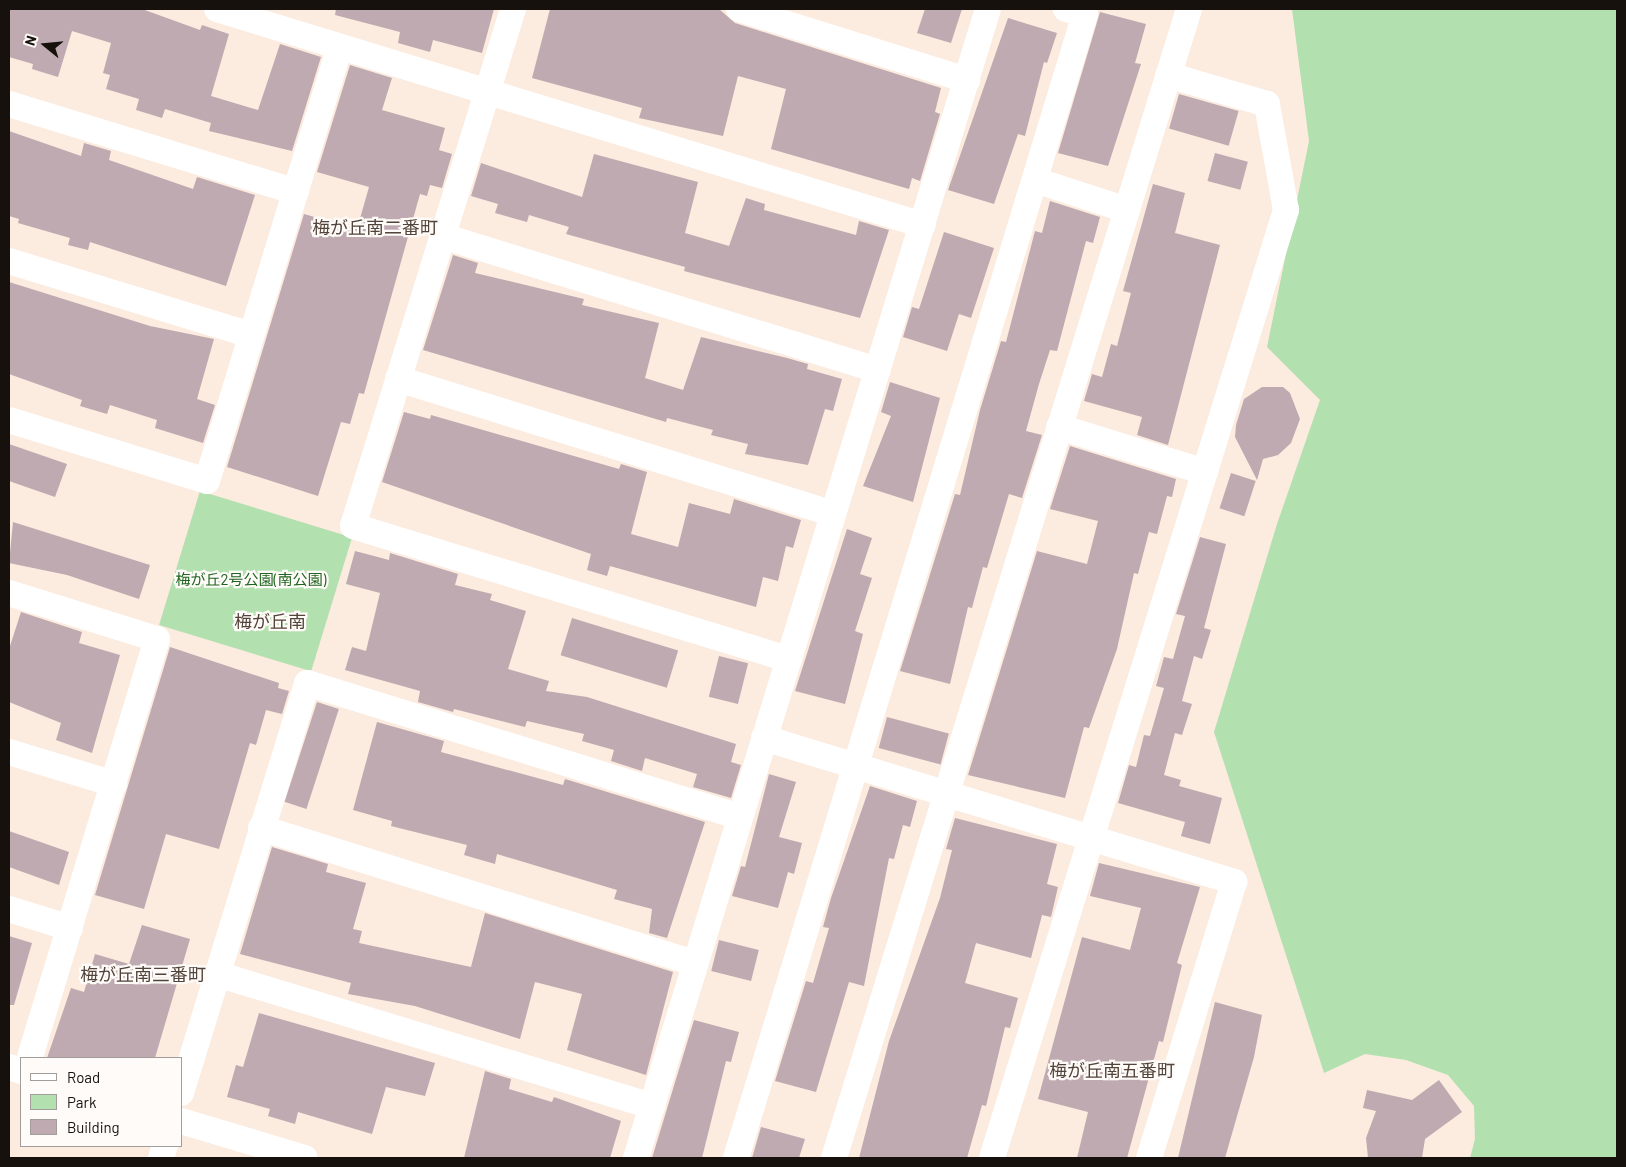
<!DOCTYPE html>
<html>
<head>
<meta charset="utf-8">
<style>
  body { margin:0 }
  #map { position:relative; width:1626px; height:1167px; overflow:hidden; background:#fcebdf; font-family:Barlow,"Noto Sans JP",sans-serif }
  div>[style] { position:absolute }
  .green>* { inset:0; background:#b2e0af; transform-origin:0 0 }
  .building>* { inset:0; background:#beaab0; transform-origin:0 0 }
  .street>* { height:26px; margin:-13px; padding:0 13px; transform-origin:13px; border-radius:13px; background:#fff }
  span { translate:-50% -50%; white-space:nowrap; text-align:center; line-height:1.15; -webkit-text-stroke:4.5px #fefbf8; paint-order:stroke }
  .park-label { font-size:15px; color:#1f641f }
  .quarter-label { font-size:18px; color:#52443b }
  .frame { position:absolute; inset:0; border:10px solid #17110d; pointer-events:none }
  .legend { position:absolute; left:20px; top:1057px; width:162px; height:90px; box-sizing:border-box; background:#fefbf8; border:1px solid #a29d9a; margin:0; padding:6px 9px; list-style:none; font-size:15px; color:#17110d }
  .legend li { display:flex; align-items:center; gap:10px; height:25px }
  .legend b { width:25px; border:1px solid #a29d9a }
  .north { position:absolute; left:20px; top:20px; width:50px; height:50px; -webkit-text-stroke:4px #fefbf8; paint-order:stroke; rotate:287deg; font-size:14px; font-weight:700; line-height:20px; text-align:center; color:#17110d }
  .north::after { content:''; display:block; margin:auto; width:18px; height:22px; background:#17110d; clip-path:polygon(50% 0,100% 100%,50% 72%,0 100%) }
</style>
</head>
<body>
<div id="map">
  <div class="green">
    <div style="clip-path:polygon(1292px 9px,1617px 9px,1617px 1158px,1470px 1158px,1475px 1139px,1474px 1106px,1448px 1075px,1406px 1060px,1365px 1054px,1324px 1073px,1214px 732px,1277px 524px,1320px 400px,1267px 347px,1309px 141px)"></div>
    <div style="left:200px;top:491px;width:159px;height:140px;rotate:17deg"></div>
  </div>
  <div class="building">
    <div style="clip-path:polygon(9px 9px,142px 9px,200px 30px,202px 25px,229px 34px,211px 96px,258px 110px,280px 44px,321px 57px,292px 151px,209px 131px,211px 123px,165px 109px,162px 118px,136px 110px,139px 99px,106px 89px,110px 75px,103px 73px,111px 43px,72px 31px,58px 77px,32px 69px,33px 64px,9px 57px)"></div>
    <div style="clip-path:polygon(336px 9px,494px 9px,482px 53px,433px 40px,430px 52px,398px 43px,400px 32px,335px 15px)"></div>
    <div style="clip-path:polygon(550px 9px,719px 9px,735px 23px,941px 88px,935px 112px,940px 114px,920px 181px,912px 178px,909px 189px,771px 149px,786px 89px,738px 76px,723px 136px,639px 118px,642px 108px,532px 78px)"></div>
    <div style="clip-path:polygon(925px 9px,962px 9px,951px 43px,917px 33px)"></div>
    <div style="clip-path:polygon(1100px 12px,1146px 24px,1135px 63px,1141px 64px,1108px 166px,1058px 153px)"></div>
    <div style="clip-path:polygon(1008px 18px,1057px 33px,1047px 63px,1044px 62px,1025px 136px,1018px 134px,994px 204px,948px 190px)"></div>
    <div style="clip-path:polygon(350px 65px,392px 78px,382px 110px,445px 128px,439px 150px,452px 154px,442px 188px,430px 185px,427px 196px,420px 194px,364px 394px,359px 393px,350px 424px,341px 422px,318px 496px,227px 467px,304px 214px,357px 229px,369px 187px,317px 172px)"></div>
    <div style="left:1179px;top:94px;width:62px;height:36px;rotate:16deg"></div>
    <div style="clip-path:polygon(9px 131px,81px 156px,84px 143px,111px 151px,109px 160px,193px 189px,197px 177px,255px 195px,226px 286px,90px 242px,88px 250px,68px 245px,70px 238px,18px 223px,19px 219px,9px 216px)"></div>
    <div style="left:1215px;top:153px;width:34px;height:29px;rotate:15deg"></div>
    <div style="clip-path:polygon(594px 154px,698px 182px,685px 233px,729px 246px,746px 198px,765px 204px,764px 210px,856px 235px,859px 221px,889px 230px,860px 318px,684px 271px,685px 267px,566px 234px,569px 227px,529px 215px,527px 222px,495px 213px,498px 204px,471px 196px,481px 163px,582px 197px)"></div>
    <div style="clip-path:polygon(1153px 184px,1185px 193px,1175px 233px,1220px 245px,1168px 445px,1137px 435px,1142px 417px,1084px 401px,1092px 374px,1102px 377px,1111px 344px,1117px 346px,1131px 293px,1123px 291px)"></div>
    <div style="clip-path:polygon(1050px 201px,1100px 217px,1093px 243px,1086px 241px,1057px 351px,1050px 350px,1039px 384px,1026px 431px,1042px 435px,1022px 498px,1009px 494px,987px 568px,983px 567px,972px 608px,968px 607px,950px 684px,900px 671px,955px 494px,960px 495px,980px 410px,1001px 341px,1006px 342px,1035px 231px,1042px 233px)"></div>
    <div style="clip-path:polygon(944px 232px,994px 248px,971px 318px,959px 314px,947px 351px,903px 337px,912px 307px,919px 309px)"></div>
    <div style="clip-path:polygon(453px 255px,478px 263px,475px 273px,584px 299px,582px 305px,659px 323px,645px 378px,683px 390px,701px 337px,787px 358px,808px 364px,807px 369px,842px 379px,833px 411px,825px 409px,808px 465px,745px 454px,748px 444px,711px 435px,713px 430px,667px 418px,666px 422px,423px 350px)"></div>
    <div style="clip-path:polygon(9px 282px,150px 326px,214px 339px,197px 399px,215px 405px,203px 443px,155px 428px,157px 420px,110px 405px,107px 414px,80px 406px,82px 400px,9px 374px)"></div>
    <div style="clip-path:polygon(890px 382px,940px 398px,913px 502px,863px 486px,891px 416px,881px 412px)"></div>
    <div style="clip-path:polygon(1262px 387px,1283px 387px,1290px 393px,1300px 419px,1291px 443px,1278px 455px,1263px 459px,1257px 480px,1235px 437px,1236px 425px,1244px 399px)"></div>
    <div style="clip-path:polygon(404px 412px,430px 419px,431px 415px,619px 469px,621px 464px,647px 472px,631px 534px,678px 547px,689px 503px,730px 514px,734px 499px,801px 520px,793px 548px,786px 546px,778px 581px,763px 577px,756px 607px,610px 566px,607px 576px,587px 570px,591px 554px,382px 482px)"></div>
    <div style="clip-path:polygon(9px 444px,67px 464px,55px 497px,9px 481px)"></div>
    <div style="clip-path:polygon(1070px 446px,1176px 479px,1172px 497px,1167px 496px,1157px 534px,1149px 532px,1138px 574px,1134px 573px,1117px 649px,1089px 728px,1084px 727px,1065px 798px,968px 775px,1037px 551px,1087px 564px,1098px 521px,1050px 509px)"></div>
    <div style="left:1231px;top:473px;width:26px;height:37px;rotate:18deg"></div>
    <div style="clip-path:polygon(13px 522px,150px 565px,139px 599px,67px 575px,9px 563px)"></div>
    <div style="clip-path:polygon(847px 529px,872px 538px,860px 574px,872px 578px,855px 631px,863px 634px,845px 704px,795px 691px)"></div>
    <div style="clip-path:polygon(1200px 537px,1226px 544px,1204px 628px,1211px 630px,1202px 659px,1194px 656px,1182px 701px,1192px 704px,1182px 735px,1175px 733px,1164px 775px,1181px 780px,1179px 786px,1222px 798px,1210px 844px,1181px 836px,1185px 822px,1118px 803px,1129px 765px,1136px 767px,1144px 735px,1150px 736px,1164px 688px,1156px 686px,1164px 657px,1173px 659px,1185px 616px,1176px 614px)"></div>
    <div style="clip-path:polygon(355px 551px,389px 560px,390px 553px,458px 574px,455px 585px,492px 594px,490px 600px,526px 611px,508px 669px,549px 681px,546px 691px,587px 697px,736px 744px,731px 762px,741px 765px,731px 798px,693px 787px,697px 774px,645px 758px,642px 771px,611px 761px,614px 750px,582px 741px,584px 734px,527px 721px,525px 727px,454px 709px,453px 712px,418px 702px,420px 691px,345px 670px,352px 647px,366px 651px,380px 593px,346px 584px)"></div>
    <div style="clip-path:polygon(21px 612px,82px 632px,79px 643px,120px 655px,92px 753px,56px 740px,61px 723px,9px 702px,9px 649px)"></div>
    <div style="left:572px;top:618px;width:111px;height:39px;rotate:17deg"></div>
    <div style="clip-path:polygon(170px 647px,279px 683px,278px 688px,289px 691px,282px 714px,266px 710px,256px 745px,250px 743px,219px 849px,166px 834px,144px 909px,95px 895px)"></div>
    <div style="left:719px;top:656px;width:30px;height:42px;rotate:14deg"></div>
    <div style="left:317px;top:702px;width:23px;height:105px;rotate:18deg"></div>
    <div style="left:887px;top:717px;width:64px;height:32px;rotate:15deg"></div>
    <div style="clip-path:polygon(377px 722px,444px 741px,441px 752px,563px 785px,565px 779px,705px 822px,667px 938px,649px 933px,652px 909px,614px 899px,617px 890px,497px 854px,495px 864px,464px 855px,467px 845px,391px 826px,392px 821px,353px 810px)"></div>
    <div style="clip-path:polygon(769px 774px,796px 782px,779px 837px,802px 843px,794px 874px,788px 872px,778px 908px,732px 896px,741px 866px,745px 867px)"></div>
    <div style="clip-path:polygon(870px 786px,917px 801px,910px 827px,903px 825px,894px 859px,889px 858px,864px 986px,849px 982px,816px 1092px,775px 1081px,806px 981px,813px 983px,829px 928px,823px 927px,831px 898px)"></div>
    <div style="clip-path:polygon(955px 818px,1057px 844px,1047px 884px,1058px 887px,1051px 917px,1042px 915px,1031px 958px,976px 943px,965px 983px,1018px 998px,1010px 1028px,1005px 1027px,986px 1106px,982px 1105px,967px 1158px,859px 1158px,889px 1041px,940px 898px,952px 850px,946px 849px)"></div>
    <div style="clip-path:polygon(9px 831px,69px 852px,59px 885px,9px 867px)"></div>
    <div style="clip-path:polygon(272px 847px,328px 864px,326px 872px,366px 883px,353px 929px,362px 931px,359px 943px,471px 967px,485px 913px,673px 972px,646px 1075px,567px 1050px,582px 994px,535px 982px,520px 1039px,415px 1006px,348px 994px,351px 983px,240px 954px)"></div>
    <div style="clip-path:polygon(1099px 863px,1200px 887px,1177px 963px,1182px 965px,1163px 1042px,1159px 1041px,1127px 1158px,1077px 1158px,1088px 1112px,1038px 1099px,1082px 937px,1130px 950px,1141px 908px,1090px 896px)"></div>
    <div style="clip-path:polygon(142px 925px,190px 939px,155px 1058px,47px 1058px,71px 988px,84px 992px,95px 954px,129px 964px)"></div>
    <div style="clip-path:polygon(9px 936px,32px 943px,14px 1005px,9px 1005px)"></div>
    <div style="left:719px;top:940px;width:41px;height:32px;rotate:14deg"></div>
    <div style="clip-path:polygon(1215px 1002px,1262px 1015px,1254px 1057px,1225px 1158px,1178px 1158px)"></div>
    <div style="clip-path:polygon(259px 1013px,435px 1063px,425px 1096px,386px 1087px,372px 1134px,298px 1112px,295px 1124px,268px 1116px,270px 1109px,227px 1097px,236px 1065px,243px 1067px)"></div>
    <div style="clip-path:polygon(694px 1020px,739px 1032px,731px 1062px,726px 1061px,702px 1158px,652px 1158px)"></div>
    <div style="clip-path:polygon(485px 1071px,511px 1079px,509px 1089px,552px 1102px,554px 1097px,621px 1121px,610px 1158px,464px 1158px)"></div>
    <div style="clip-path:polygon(1439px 1080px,1462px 1112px,1425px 1139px,1422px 1158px,1368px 1158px,1366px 1138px,1376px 1111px,1363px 1108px,1367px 1090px,1412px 1100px)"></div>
    <div style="clip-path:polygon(761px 1127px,805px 1139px,799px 1158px,752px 1158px)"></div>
  </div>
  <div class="street">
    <div style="left:217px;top:9px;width:738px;rotate:17.01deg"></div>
    <div style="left:513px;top:9px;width:541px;rotate:107.2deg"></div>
    <div style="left:353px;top:526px;width:456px;rotate:17deg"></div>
    <div style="left:739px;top:9px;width:239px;rotate:17.3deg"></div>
    <div style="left:9px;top:104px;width:300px;rotate:17deg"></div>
    <div style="left:1035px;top:180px;width:97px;rotate:18.1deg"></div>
    <div style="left:442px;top:236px;width:456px;rotate:17.1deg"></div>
    <div style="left:9px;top:261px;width:253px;rotate:17deg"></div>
    <div style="left:398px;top:379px;width:455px;rotate:17.2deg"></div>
    <div style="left:9px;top:420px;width:207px;rotate:17.1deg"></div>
    <div style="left:207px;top:481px;width:454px;rotate:-73deg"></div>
    <div style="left:1059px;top:427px;width:153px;rotate:17.1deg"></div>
    <div style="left:9px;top:593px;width:155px;rotate:17.3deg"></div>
    <div style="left:157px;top:639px;width:438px;rotate:106.9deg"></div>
    <div style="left:764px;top:738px;width:492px;rotate:17deg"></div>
    <div style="left:1234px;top:882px;width:289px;rotate:107.1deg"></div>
    <div style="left:9px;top:752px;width:110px;rotate:16.9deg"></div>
    <div style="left:261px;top:828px;width:455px;rotate:17.3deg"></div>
    <div style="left:9px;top:909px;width:64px;rotate:17.3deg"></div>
    <div style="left:217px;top:974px;width:455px;rotate:16.9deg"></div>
    <div style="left:9px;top:1067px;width:13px;rotate:18deg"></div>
    <div style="left:181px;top:1093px;width:429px;rotate:-72.9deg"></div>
    <div style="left:307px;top:683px;width:453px;rotate:17.2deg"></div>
    <div style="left:181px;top:1121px;width:129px;rotate:16.6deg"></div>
    <div style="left:161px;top:1158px;width:13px;rotate:-72deg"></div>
    <div style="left:636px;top:1158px;width:1202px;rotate:-72.97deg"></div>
    <div style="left:736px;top:1158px;width:1196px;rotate:-73.03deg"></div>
    <div style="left:1085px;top:14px;width:20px;rotate:-165deg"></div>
    <div style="left:834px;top:1158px;width:1203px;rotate:-72.83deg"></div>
    <div style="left:992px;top:1158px;width:993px;rotate:-72.77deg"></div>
    <div style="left:1286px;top:210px;width:108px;rotate:-100.2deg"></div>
    <div style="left:1267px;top:104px;width:103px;rotate:-163.7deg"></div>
  </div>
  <div class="park-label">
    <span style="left:251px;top:580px">梅が丘2号公園(南公園)</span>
  </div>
  <div class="quarter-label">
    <span style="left:375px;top:227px">梅が丘南二番町</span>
    <span style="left:270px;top:621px">梅が丘南</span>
    <span style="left:143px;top:974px">梅が丘南三番町</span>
    <span style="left:1112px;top:1070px">梅が丘南五番町</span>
  </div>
  <div class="frame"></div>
  <ul class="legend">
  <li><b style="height:6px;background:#fff"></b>Road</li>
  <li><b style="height:14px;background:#b2e0af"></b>Park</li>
  <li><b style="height:14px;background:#beaab0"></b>Building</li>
  </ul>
  <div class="north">N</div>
</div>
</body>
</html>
